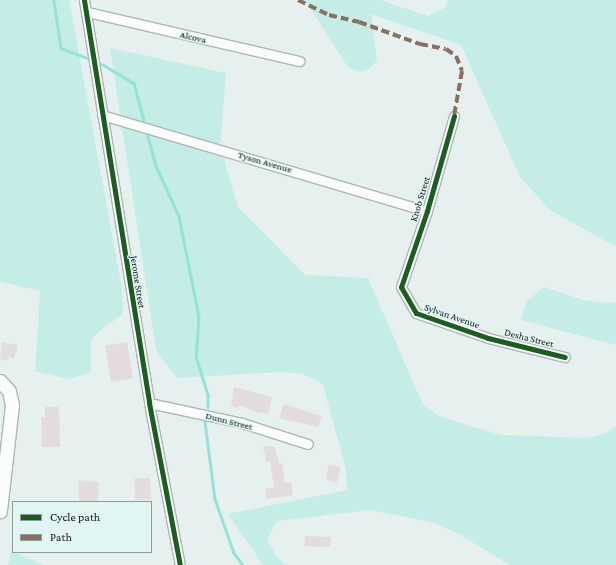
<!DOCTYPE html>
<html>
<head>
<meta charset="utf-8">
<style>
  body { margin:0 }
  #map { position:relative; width:616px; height:565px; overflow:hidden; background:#e6f1ef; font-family:"Crimson Pro",serif }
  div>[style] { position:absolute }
  .green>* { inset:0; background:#c3ede6 }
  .stream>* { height:2.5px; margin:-1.25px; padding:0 1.25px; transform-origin:1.25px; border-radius:1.25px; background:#92e3d8 }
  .building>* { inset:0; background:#e2dcdc; transform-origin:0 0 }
  .roads { filter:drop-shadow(1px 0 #adb6b4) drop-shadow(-1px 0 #adb6b4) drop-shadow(0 1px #adb6b4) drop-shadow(0 -1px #adb6b4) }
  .street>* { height:9px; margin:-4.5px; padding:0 4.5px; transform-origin:4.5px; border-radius:4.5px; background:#fbfdfd }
  .secondary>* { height:13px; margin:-6.5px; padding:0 6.5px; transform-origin:6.5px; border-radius:6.5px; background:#fbfdfd }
  .quiet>* { height:4px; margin-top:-2px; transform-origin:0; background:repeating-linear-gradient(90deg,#8d6e63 0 8px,transparent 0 12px) }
  .cycleway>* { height:5px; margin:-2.5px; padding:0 2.5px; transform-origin:2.5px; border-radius:2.5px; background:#1b5e20 }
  span { translate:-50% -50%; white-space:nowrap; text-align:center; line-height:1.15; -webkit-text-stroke:3px #e1f6f2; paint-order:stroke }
  .street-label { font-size:10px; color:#101816 }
  .legend { position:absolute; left:12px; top:501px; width:140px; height:52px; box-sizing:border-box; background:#e1f6f2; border:1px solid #8d9d9a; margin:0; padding:5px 7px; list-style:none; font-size:12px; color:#101816 }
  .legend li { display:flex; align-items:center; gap:8px; height:20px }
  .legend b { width:20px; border:1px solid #8d9d9a }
</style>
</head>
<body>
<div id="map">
  <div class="green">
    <div style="clip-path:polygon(0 0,69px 0,71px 10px,122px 289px,123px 314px,97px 333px,91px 342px,91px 372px,69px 379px,35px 371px,40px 291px,0 282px)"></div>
    <div style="clip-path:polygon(305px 0,380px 0,428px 16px,446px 7px,448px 0,616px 0,616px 247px,550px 210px,520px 177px,461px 45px,371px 14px,377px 60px,369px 69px,358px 72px,348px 67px)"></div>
    <div style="clip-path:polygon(110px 48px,226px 73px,220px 147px,238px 207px,305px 275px,368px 278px,423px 405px,441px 417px,501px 435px,587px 438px,606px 433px,616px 426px,616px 565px,510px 565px,457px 533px,435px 523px,371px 510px,277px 521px,267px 539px,277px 557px,286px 565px,263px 565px,228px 514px,347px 490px,346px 470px,323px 384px,303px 374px,281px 372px,177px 378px,156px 350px)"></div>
    <div style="clip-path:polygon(544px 287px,583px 300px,604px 303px,616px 302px,616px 345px,521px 320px,527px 301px)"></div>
    <div style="clip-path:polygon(12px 549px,13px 552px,44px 565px,8px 565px)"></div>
  </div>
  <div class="stream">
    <div style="left:54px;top:0;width:49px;rotate:81.7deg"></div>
    <div style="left:61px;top:48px;width:28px;rotate:21deg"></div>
    <div style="left:102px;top:64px;width:37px;rotate:31deg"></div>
    <div style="left:134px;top:83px;width:38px;rotate:75deg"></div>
    <div style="left:148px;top:136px;width:31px;rotate:75deg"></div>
    <div style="left:156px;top:166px;width:55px;rotate:65.3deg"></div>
    <div style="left:179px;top:216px;width:103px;rotate:78.8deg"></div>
    <div style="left:199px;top:317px;width:39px;rotate:94deg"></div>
    <div style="left:196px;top:356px;width:41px;rotate:72.9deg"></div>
    <div style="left:208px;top:395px;width:12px;rotate:90deg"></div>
    <div style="left:205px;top:422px;width:78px;rotate:82.6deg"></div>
    <div style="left:215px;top:499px;width:57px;rotate:70.6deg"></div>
    <div style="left:234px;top:553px;width:15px;rotate:53deg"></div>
  </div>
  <div class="building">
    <div style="clip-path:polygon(2px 342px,18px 345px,14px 359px,8px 356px,7px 361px,0 359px)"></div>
    <div style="left:127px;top:342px;width:37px;height:22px;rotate:81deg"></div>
    <div style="clip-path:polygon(234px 387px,272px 397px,268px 414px,256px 412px,239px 405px,239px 408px,231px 406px)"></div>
    <div style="clip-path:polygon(284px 404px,322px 416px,318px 427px,279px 418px)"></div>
    <div style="clip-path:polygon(45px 407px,59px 407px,60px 447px,42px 447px,41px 417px,45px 417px)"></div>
    <div style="clip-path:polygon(269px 446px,275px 447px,279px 464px,282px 463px,285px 483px,291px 482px,293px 495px,266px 499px,265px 489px,274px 487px,270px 461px,267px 462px,263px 447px)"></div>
    <div style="left:329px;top:464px;width:12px;height:16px;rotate:14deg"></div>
    <div style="left:150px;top:478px;width:21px;height:16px;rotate:87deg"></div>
    <div style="clip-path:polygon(78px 480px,99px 482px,98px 502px,79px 501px)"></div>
    <div style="left:305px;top:536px;width:26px;height:10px;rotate:2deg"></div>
  </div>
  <div class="roads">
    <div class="street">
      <div style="left:84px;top:0;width:408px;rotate:80.8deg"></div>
      <div style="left:149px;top:403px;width:165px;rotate:79.2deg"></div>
      <div style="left:87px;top:12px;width:218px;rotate:13deg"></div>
      <div style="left:102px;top:115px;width:339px;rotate:16.5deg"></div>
      <div style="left:454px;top:116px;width:99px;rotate:105.9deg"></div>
      <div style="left:427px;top:211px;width:80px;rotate:108.9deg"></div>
      <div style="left:401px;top:287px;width:30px;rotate:60deg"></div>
      <div style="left:416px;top:313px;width:76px;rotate:19.1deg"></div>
      <div style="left:488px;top:338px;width:79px;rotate:13.9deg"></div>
      <div style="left:149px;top:403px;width:95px;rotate:12.1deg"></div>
      <div style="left:242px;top:423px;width:69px;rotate:17.7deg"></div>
    </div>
    <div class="secondary">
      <div style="left:0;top:381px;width:13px;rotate:48deg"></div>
      <div style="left:9px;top:391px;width:14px;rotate:78deg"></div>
      <div style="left:12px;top:405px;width:107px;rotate:96.5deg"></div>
    </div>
  </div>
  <div class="quiet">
    <div style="left:298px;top:0;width:34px;rotate:26deg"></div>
    <div style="left:329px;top:15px;width:31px;rotate:13deg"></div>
    <div style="left:359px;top:22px;width:65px;rotate:19.8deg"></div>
    <div style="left:420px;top:44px;width:26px;rotate:11deg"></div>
    <div style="left:446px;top:49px;width:12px;rotate:35deg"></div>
    <div style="left:456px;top:56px;width:16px;rotate:68deg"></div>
    <div style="left:462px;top:71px;width:46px;rotate:100.1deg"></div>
  </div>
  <div class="cycleway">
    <div style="left:84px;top:0;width:408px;rotate:80.8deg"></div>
    <div style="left:149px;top:403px;width:165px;rotate:79.2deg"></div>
    <div style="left:454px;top:116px;width:99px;rotate:105.9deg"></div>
    <div style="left:427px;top:211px;width:80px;rotate:108.9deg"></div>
    <div style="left:401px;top:287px;width:30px;rotate:60deg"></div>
    <div style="left:416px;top:313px;width:76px;rotate:19.1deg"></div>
    <div style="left:488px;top:338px;width:79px;rotate:13.9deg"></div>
  </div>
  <div class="street-label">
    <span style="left:193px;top:37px;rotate:13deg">Alcova</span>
    <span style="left:265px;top:162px;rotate:16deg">Tyson Avenue</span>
    <span style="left:420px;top:199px;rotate:-73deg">Knob Street</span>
    <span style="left:138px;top:282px;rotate:81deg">Jerome Street</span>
    <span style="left:452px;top:316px;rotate:19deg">Sylvan Avenue</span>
    <span style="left:529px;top:338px;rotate:14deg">Desha Street</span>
    <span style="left:229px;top:421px;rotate:14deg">Dunn Street</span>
  </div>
  <ul class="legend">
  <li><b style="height:5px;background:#1b5e20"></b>Cycle path</li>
  <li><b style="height:5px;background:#8d6e63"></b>Path</li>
  </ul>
</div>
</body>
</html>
